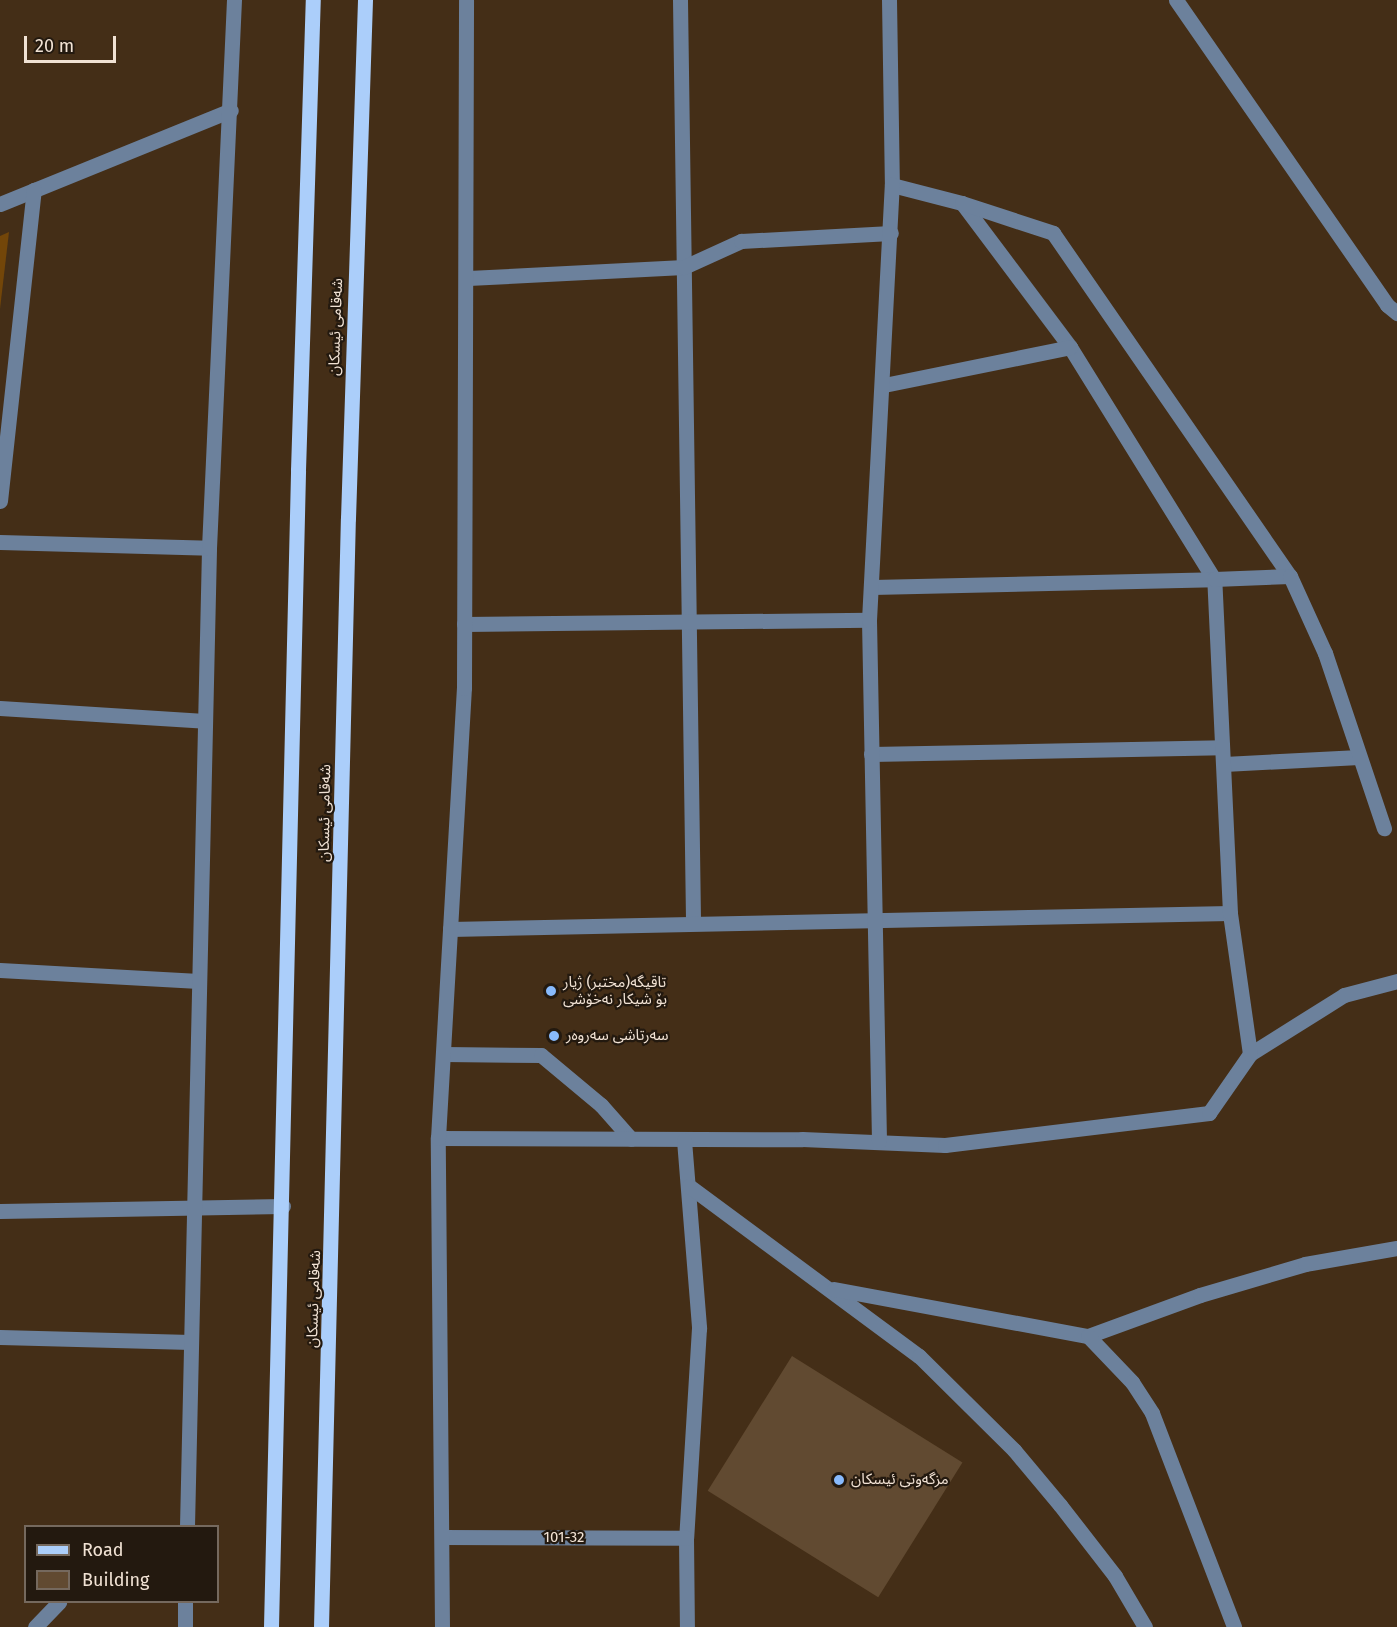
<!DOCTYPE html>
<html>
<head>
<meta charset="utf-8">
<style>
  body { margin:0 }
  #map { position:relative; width:1397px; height:1627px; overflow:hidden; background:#442e17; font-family:"Fira Sans","Noto Sans Arabic",sans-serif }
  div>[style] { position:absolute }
  .green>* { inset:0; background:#734609 }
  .building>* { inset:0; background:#614a31; transform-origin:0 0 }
  .minor>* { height:15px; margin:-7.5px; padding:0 7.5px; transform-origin:7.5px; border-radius:7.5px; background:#6c819c }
  .major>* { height:15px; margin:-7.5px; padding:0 7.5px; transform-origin:7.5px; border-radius:7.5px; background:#abcefa }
  .dots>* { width:16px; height:16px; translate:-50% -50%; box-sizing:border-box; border:3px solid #23190f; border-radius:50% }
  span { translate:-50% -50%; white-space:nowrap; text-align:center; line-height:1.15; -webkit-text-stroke:4.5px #23190f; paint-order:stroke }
  .street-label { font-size:15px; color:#f1e2d4 }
  .poi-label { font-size:15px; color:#f1e2d4 }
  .left { translate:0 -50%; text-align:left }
  .legend { position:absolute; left:24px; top:1525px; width:195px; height:78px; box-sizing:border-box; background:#23190f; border:2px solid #75695e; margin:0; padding:8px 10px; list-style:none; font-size:18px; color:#f1e2d4 }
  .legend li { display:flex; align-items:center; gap:12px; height:30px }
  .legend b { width:30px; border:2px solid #75695e }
  .scale { position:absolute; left:24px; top:36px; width:92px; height:27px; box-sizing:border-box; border:3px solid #f1e2d4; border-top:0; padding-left:8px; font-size:18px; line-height:21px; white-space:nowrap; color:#f1e2d4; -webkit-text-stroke:4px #23190f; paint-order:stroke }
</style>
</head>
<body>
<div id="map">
  <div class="green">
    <div style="clip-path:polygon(9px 232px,0 309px,0 236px)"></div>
  </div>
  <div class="building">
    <div style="left:792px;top:1356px;width:201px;height:159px;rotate:32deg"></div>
  </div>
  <div class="minor">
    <div style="left:680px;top:0;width:922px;rotate:89.19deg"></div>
    <div style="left:889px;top:0;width:185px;rotate:89.1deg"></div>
    <div style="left:892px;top:185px;width:72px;rotate:14.4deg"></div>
    <div style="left:962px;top:203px;width:180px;rotate:53.1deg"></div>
    <div style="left:1070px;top:347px;width:273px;rotate:58.2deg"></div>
    <div style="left:1176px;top:0;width:371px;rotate:55.3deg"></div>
    <div style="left:1387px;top:305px;width:13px;rotate:39deg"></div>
    <div style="left:962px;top:203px;width:96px;rotate:18.2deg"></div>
    <div style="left:1053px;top:233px;width:417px;rotate:55.4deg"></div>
    <div style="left:0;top:204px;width:249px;rotate:-22.1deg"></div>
    <div style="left:468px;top:278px;width:216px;rotate:-2.9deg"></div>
    <div style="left:684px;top:267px;width:63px;rotate:-24.5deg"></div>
    <div style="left:741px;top:241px;width:150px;rotate:-3.1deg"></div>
    <div style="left:884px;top:385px;width:190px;rotate:-11.5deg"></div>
    <div style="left:0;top:501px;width:313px;rotate:-83.8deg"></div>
    <div style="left:0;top:542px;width:209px;rotate:1.6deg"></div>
    <div style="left:872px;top:587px;width:342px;rotate:-1.3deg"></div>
    <div style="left:464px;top:624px;width:405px;rotate:-0.6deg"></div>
    <div style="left:0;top:708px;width:205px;rotate:3.6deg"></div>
    <div style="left:871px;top:754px;width:351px;rotate:-1.1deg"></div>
    <div style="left:1224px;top:764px;width:135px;rotate:-3deg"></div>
    <div style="left:450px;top:929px;width:780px;rotate:-1.18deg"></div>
    <div style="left:0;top:970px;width:199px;rotate:3.2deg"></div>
    <div style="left:444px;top:1054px;width:97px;rotate:0.6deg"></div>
    <div style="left:541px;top:1055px;width:78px;rotate:39.8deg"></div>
    <div style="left:601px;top:1105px;width:45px;rotate:48.6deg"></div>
    <div style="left:1250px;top:1054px;width:111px;rotate:-32.1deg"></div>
    <div style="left:1344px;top:995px;width:55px;rotate:-14.8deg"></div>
    <div style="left:438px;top:1138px;width:364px;rotate:0.2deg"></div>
    <div style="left:802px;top:1139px;width:143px;rotate:2.4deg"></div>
    <div style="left:945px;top:1145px;width:266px;rotate:-6.9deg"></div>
    <div style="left:1209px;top:1113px;width:72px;rotate:-55.2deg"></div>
    <div style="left:1250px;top:1054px;width:142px;rotate:-98.1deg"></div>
    <div style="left:1230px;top:913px;width:334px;rotate:-92.7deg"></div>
    <div style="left:1214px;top:579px;width:76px;rotate:-2.3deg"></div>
    <div style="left:1290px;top:576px;width:85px;rotate:65.6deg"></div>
    <div style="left:1325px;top:653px;width:185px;rotate:71.4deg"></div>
    <div style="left:684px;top:1140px;width:189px;rotate:85.4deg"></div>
    <div style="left:699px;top:1328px;width:210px;rotate:93.5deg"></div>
    <div style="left:686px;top:1538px;width:89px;rotate:89.4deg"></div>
    <div style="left:879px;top:1141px;width:521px;rotate:-91.1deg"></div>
    <div style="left:869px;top:620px;width:436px;rotate:-87deg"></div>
    <div style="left:689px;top:1186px;width:286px;rotate:36.5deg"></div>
    <div style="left:919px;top:1356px;width:134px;rotate:44.7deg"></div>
    <div style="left:1014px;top:1450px;width:72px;rotate:50.1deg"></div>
    <div style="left:1060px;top:1505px;width:90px;rotate:52.2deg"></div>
    <div style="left:1115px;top:1576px;width:59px;rotate:59.5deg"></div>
    <div style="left:0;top:1211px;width:283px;rotate:-1deg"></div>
    <div style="left:834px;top:1289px;width:258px;rotate:10.5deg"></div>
    <div style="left:1088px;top:1336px;width:119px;rotate:-20.1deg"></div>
    <div style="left:1200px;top:1295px;width:109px;rotate:-16.4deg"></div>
    <div style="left:1305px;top:1264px;width:93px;rotate:-9.9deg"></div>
    <div style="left:1088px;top:1336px;width:64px;rotate:46.3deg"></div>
    <div style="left:1132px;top:1382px;width:37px;rotate:57deg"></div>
    <div style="left:1152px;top:1413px;width:229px;rotate:69deg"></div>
    <div style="left:0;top:1337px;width:191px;rotate:1.5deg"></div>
    <div style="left:187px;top:1526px;width:978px;rotate:-88.71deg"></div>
    <div style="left:209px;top:548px;width:549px;rotate:-87.39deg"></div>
    <div style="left:442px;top:1537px;width:244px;rotate:0.2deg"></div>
    <div style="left:35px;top:1627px;width:35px;rotate:-46deg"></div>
    <div style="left:185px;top:1627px;width:25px;rotate:-90deg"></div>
    <div style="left:442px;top:1627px;width:489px;rotate:-90.5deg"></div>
    <div style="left:438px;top:1138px;width:451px;rotate:-86.7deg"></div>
    <div style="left:464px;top:688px;width:688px;rotate:-89.83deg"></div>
  </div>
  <div class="major">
    <div style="left:271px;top:1627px;width:1157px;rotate:-88.66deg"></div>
    <div style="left:298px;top:470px;width:470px;rotate:-88.2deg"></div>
    <div style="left:321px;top:1627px;width:1109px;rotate:-88.61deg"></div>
    <div style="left:348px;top:518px;width:518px;rotate:-88.12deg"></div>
  </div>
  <div class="dots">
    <div style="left:551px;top:991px;background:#88bafc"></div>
    <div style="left:554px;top:1036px;background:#88bafc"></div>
    <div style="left:839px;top:1480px;background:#88bafc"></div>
  </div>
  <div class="street-label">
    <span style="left:336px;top:327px;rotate:-88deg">شەقامی ئیسکان</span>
    <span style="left:325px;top:813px;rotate:-89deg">شەقامی ئیسکان</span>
    <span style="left:314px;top:1299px;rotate:-88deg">شەقامی ئیسکان</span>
    <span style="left:564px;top:1538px">101-32</span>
  </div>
  <div class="poi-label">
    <span class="left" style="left:563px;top:991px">تاقیگە(مختبر) ژیار<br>بۆ شیکار نەخۆشی</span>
    <span class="left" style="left:566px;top:1036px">سەرتاشی سەروەر</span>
    <span class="left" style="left:851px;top:1480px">مزگەوتی ئیسکان</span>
  </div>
  <ul class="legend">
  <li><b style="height:8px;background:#abcefa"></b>Road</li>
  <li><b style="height:16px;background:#614a31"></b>Building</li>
  </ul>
  <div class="scale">20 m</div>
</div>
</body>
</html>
